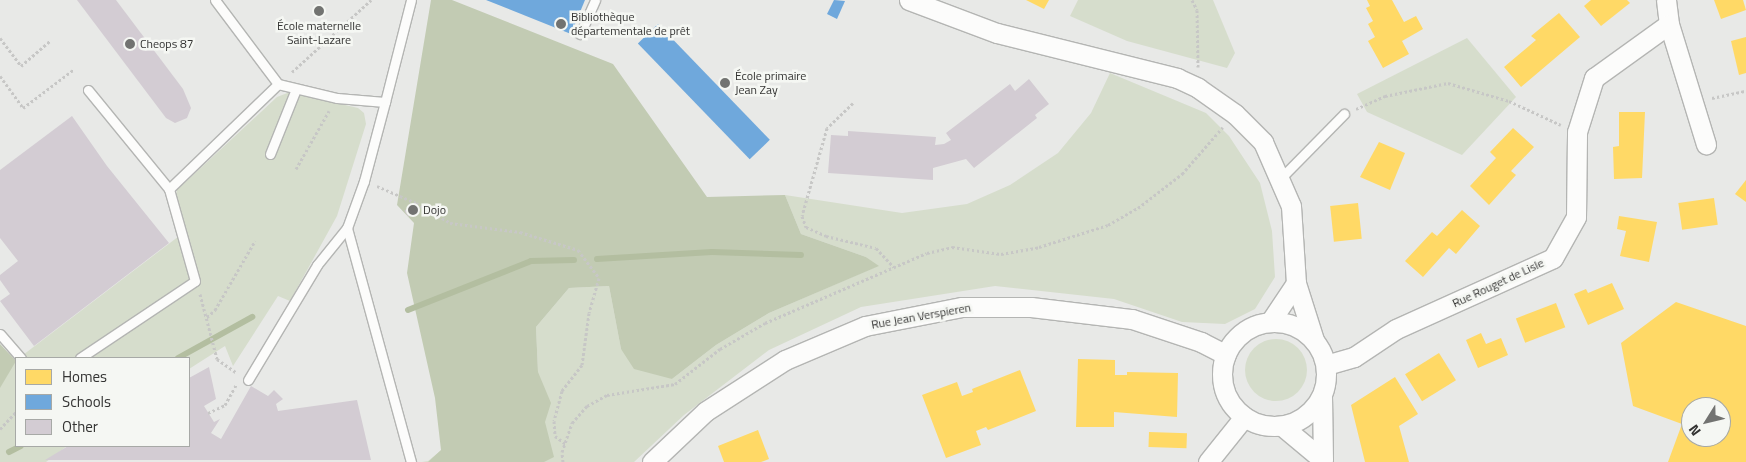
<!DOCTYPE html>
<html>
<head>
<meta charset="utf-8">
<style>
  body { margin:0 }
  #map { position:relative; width:1746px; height:462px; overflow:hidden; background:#e8e9e7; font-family:"Titillium Web",sans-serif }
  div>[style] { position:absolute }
  .green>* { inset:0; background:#d6ddcc }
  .round { border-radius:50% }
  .forest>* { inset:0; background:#c2cbb3 }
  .homes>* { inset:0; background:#ffd966; transform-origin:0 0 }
  .schools>* { inset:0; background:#6fa8dc; transform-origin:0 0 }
  .stream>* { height:6px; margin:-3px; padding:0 3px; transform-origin:3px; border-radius:3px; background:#b3bea0 }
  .building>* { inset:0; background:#d3ccd3; transform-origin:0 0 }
  .path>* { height:3px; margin-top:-1.5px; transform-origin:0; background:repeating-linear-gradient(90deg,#c7c7c6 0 2.5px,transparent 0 5px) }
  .roads { filter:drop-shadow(1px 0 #b4b5b3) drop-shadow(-1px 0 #b4b5b3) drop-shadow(0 1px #b4b5b3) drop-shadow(0 -1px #b4b5b3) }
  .service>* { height:9px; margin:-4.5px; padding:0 4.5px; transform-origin:4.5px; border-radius:4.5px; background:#fcfcfb }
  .minor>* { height:19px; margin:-9.5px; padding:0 9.5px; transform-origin:9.5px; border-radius:9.5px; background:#fcfcfb }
  .minor>.ring { margin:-9.5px; padding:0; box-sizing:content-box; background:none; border:19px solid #fcfcfb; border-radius:50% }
  .dots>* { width:14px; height:14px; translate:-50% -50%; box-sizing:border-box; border:2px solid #f5f7f3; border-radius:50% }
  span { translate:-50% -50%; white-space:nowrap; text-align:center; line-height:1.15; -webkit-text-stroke:5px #f5f7f3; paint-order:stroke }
  .poi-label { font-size:12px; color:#333332 }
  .left { translate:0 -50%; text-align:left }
  .street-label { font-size:12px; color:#333332 }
  .legend { position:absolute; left:15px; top:357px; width:175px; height:90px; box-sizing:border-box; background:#f5f7f3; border:1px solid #a7a9a6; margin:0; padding:6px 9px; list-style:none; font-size:15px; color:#333332 }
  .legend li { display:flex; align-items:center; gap:10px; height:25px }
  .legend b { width:25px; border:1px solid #a7a9a6 }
  .north { position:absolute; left:1681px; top:397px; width:50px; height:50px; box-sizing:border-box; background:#f5f7f3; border:1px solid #a7a9a6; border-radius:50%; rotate:234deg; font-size:14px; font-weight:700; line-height:20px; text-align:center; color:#333332 }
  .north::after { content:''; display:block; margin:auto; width:18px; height:22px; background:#727371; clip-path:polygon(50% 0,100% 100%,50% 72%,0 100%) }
</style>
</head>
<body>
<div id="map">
  <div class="green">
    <div style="clip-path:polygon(1078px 0,1213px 0,1235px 53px,1227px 68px,1127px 41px,1070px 16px)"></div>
    <div style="clip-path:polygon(1467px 38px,1516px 97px,1462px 155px,1367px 112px,1357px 94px)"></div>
    <div style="clip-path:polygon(1110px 73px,1206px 113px,1229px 136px,1260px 183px,1272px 231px,1275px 277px,1255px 309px,1225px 324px,1182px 322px,1114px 299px,995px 286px,861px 307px,769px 350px,684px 415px,634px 462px,422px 462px,428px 461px,538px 372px,536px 327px,569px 288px,609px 286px,621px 349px,672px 379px,716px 345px,769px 313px,878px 266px,866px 257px,801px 234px,785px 195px,902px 213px,967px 204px,1010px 185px,1058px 153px,1091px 113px)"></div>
    <div style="clip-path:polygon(290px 92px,358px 108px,364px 113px,366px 124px,337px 216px,290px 301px,278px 296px,233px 366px,225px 346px,189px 369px,189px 358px,19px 358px,187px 230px,173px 210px,177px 190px,277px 97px)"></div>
    <div class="round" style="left:1245px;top:339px;width:62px;height:62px"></div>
    <div style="clip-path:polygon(16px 360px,16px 446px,67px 446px,46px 462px,0 462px,0 373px)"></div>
  </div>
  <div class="forest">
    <div style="clip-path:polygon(431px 0,452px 0,613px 64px,707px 197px,785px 195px,801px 234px,866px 257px,879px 266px,769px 313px,716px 345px,672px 379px,634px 369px,621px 349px,609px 286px,569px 288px,536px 327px,538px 372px,551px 403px,545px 422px,554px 457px,544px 462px,428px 462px,441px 450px,435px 398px,407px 273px,414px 223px,397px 205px)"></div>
    <div style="clip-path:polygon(0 344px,16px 361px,0 388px)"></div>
  </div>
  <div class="homes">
    <div style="clip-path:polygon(1026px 0,1049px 0,1044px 9px)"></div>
    <div style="clip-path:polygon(1367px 0,1392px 0,1404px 22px,1416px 16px,1423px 29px,1402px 41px,1409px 54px,1383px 68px,1368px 41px,1375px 37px,1368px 24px,1373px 21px,1366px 8px,1370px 6px)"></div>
    <div style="clip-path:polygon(1591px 0,1627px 0,1630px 3px,1601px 26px,1584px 6px)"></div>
    <div style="clip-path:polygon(1714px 0,1743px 0,1746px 10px,1721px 19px)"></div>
    <div style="clip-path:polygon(1559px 13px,1580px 37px,1521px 87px,1504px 67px,1536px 40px,1531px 36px)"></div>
    <div style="clip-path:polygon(1746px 37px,1746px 73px,1739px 75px,1731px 41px)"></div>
    <div style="clip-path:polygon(1619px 112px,1645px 112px,1642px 178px,1614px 179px,1613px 147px,1619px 146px)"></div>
    <div style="clip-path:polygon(1513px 128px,1534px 147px,1511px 171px,1516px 175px,1489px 205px,1470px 186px,1496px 158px,1490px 152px)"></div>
    <div style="clip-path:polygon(1379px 142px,1405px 153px,1390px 190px,1360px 177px)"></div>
    <div style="clip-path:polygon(1746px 180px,1746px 202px,1735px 194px)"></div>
    <div style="left:1714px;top:198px;width:27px;height:36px;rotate:82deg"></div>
    <div style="left:1358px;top:203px;width:36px;height:28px;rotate:84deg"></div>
    <div style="clip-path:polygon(1462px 210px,1480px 226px,1456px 254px,1449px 248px,1423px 277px,1405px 261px,1432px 232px,1437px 236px)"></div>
    <div style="clip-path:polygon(1619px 216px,1657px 222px,1649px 262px,1620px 256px,1626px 231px,1617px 229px)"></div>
    <div style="clip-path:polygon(1612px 283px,1624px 309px,1588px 325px,1574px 294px,1586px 289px,1588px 293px)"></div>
    <div style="clip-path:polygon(evenodd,1676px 302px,1746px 326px,1746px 462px,1668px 462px,1682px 424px,1633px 406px,1621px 343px,1676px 302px,1691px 407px,1721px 407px,1721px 437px,1691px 437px,1691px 407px)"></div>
    <div style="left:1556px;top:303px;width:26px;height:43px;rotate:69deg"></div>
    <div style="clip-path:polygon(1481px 333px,1486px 344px,1501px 338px,1508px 355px,1478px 368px,1466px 340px)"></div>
    <div style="left:1439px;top:353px;width:32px;height:40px;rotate:58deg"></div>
    <div style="clip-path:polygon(1078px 359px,1115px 360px,1115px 375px,1127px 375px,1127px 372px,1178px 373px,1177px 417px,1114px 412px,1114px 427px,1076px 427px)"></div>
    <div style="clip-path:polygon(1020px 370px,1036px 411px,988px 430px,986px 427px,976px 431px,981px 445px,946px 458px,922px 395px,957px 382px,962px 396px,973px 392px,972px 389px)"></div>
    <div style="clip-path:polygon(1395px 377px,1418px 414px,1399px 426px,1409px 462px,1365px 462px,1351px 405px)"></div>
    <div style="clip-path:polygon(758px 430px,769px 459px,761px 462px,724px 462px,718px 446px)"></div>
    <div style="left:1149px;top:432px;width:38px;height:15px;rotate:2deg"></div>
  </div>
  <div class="schools">
    <div style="clip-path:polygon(486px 0,585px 0,571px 34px)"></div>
    <div style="clip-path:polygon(834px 0,845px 1px,837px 19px,827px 14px)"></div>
    <div style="left:658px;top:24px;width:161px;height:28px;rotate:46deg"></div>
  </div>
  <div class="stream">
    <div style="left:597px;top:259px;width:115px;rotate:-3.5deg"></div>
    <div style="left:712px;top:252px;width:89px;rotate:1.9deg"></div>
    <div style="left:408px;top:310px;width:132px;rotate:-21.7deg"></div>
    <div style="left:531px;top:261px;width:43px;rotate:-1.3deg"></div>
    <div style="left:178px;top:358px;width:85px;rotate:-29deg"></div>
    <div style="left:9px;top:452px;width:13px;rotate:-27deg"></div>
  </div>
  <div class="building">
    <div style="clip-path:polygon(77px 0,116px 0,183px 89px,191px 108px,187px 118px,175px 123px,166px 118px)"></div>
    <div style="clip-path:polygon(1029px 79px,1049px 104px,1035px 115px,1037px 118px,974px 168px,966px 159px,933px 168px,933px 180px,828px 173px,831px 135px,848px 136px,848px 131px,936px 137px,935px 145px,944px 144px,951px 140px,946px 133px,1010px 84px,1015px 91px)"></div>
    <div style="clip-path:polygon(72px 116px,107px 166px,169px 243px,34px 346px,0 301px,10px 294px,0 280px,0 275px,18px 261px,0 238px,0 170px)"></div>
    <div style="left:416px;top:203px;width:7px;height:14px;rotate:56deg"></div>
    <div style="clip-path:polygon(209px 367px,216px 399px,204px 406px,214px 422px,220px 419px,211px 433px,221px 439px,251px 386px,268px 396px,274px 390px,283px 399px,276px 404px,278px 411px,357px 400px,371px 460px,45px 460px,68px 446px,189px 446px,189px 378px)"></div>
  </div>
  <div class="path">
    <div style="left:1192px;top:0;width:11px;rotate:63deg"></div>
    <div style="left:1197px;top:10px;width:57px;rotate:89deg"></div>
    <div style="left:0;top:38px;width:35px;rotate:53deg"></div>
    <div style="left:21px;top:66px;width:38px;rotate:-41deg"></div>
    <div style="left:292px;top:72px;width:107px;rotate:-42.3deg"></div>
    <div style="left:0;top:76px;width:39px;rotate:54deg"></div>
    <div style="left:23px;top:108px;width:63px;rotate:-37.2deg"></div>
    <div style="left:1712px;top:98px;width:35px;rotate:-12deg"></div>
    <div style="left:853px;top:103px;width:36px;rotate:136deg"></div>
    <div style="left:827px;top:128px;width:91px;rotate:105.9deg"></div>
    <div style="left:802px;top:216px;width:12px;rotate:70deg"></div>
    <div style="left:806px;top:227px;width:22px;rotate:24deg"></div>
    <div style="left:826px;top:236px;width:51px;rotate:13.5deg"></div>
    <div style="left:876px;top:248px;width:26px;rotate:47deg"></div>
    <div style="left:1356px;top:109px;width:32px;rotate:-24deg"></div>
    <div style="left:1385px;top:96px;width:64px;rotate:-11.7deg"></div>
    <div style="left:1448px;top:83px;width:64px;rotate:16.4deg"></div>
    <div style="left:1509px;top:101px;width:57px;rotate:24.8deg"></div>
    <div style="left:296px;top:169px;width:67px;rotate:-60.4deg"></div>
    <div style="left:377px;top:186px;width:43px;rotate:23.6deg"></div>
    <div style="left:416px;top:203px;width:39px;rotate:30deg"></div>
    <div style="left:450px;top:223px;width:71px;rotate:7.3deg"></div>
    <div style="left:520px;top:232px;width:61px;rotate:17.2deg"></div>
    <div style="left:578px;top:250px;width:35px;rotate:53deg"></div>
    <div style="left:599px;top:278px;width:36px;rotate:106deg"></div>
    <div style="left:589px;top:313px;width:52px;rotate:97.7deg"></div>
    <div style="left:582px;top:365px;width:33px;rotate:128deg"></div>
    <div style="left:562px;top:391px;width:31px;rotate:105deg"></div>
    <div style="left:554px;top:421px;width:15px;rotate:86deg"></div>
    <div style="left:555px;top:436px;width:14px;rotate:36deg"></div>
    <div style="left:200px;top:294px;width:67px;rotate:75.3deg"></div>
    <div style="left:217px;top:359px;width:24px;rotate:35deg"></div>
    <div style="left:207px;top:317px;width:11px;rotate:-41deg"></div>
    <div style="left:215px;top:310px;width:80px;rotate:-59.9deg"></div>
    <div style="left:208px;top:413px;width:19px;rotate:-25deg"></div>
    <div style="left:225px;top:405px;width:23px;rotate:-61deg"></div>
    <div style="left:0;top:429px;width:23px;rotate:-47deg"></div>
    <div style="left:563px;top:462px;width:10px;rotate:-96deg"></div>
    <div style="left:562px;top:452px;width:31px;rotate:-71deg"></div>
    <div style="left:572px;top:423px;width:23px;rotate:-49deg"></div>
    <div style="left:587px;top:406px;width:23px;rotate:-29deg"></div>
    <div style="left:607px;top:395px;width:69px;rotate:-9.2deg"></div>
    <div style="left:675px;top:384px;width:57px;rotate:-37.9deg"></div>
    <div style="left:720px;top:349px;width:52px;rotate:-30deg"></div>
    <div style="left:765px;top:323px;width:176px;rotate:-23.4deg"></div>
    <div style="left:927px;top:253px;width:26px;rotate:-13deg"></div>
    <div style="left:952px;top:247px;width:49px;rotate:8.1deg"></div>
    <div style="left:1001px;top:254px;width:39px;rotate:-10deg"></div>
    <div style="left:1039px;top:247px;width:72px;rotate:-17.7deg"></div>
    <div style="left:1108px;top:225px;width:34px;rotate:-30deg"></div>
    <div style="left:1138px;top:208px;width:56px;rotate:-37.7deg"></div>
    <div style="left:1182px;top:174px;width:62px;rotate:-48.9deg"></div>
  </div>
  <div class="roads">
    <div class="service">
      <div style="left:215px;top:0;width:105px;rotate:53.1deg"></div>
      <div style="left:278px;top:84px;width:61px;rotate:13.3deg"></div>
      <div style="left:337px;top:98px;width:48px;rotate:4.8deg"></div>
      <div style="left:385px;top:102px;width:105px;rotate:-75.7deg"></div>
      <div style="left:580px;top:34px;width:37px;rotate:-66deg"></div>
      <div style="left:270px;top:154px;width:70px;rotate:-68.2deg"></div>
      <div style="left:1281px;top:178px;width:90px;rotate:-45.5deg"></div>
      <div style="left:169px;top:189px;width:151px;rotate:-43.9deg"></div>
      <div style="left:347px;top:228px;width:243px;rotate:74.7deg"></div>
      <div style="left:0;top:334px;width:32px;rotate:49deg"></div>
      <div style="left:80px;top:358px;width:138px;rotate:-33.8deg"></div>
      <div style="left:195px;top:281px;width:96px;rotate:-105.8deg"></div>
      <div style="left:169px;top:189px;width:128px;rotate:-129.3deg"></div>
      <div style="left:248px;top:380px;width:134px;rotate:-59deg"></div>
      <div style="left:317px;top:265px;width:48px;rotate:-51deg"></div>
      <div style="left:347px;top:228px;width:50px;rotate:-70.1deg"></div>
      <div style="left:364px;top:181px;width:82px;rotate:-75.1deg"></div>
    </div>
    <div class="minor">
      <div style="left:909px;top:0;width:94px;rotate:20.6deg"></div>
      <div style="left:997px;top:33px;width:186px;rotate:14deg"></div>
      <div style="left:1177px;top:78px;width:23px;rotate:25deg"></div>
      <div style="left:1198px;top:88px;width:45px;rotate:35.1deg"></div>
      <div style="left:1235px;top:114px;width:40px;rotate:45deg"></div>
      <div style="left:1263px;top:142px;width:70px;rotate:66.4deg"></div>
      <div style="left:1291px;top:206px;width:77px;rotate:86.3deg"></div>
      <div style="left:1666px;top:0;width:24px;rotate:83deg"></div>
      <div style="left:1270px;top:322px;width:47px;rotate:-56.3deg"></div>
      <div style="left:1296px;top:283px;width:60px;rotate:72.5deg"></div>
      <div class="ring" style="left:1222px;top:322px;width:85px;height:85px"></div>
      <div style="left:1326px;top:365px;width:29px;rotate:-16deg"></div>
      <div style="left:1354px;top:357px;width:50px;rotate:-33.7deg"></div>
      <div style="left:1396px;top:329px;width:172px;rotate:-24.3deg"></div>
      <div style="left:1553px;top:258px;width:47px;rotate:-60.7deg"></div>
      <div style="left:1576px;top:217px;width:85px;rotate:-89.3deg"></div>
      <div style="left:1577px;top:132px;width:57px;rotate:-72.5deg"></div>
      <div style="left:1594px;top:78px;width:92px;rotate:-35.8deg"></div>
      <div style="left:1669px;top:24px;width:126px;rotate:72.9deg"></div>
      <div style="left:1282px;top:426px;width:53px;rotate:39.7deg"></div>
      <div style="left:1323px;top:460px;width:65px;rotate:-90.9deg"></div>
      <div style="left:652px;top:462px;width:74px;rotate:-43.4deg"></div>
      <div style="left:706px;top:411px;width:94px;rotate:-32.8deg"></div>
      <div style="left:785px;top:360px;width:87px;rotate:-23deg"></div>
      <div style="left:865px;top:326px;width:99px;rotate:-11.1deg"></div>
      <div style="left:962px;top:307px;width:69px"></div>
      <div style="left:1031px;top:307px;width:102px;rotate:6.8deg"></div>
      <div style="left:1132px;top:319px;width:73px;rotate:18.4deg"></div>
      <div style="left:1201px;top:342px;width:28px;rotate:27deg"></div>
      <div style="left:1208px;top:462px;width:58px;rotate:-51.3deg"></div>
    </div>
  </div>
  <div class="dots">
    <div style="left:319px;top:11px;background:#727371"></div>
    <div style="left:561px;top:24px;background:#727371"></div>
    <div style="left:130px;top:44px;background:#727371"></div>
    <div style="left:725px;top:83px;background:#727371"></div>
    <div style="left:413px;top:210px;background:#727371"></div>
  </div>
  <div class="poi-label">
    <span class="left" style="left:571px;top:24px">Bibliothèque<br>départementale de prêt</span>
    <span style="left:319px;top:33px">École maternelle<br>Saint-Lazare</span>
    <span class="left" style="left:140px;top:44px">Cheops 87</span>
    <span class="left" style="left:735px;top:83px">École primaire<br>Jean Zay</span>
    <span class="left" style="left:423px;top:210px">Dojo</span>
  </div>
  <div class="street-label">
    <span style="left:1498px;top:283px;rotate:-25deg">Rue Rouget de Lisle</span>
    <span style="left:921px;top:316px;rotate:-10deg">Rue Jean Verspieren</span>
  </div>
  <ul class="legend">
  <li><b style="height:14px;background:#ffd966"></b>Homes</li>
  <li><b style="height:14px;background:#6fa8dc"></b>Schools</li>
  <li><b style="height:14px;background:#d3ccd3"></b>Other</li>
  </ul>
  <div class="north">N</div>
</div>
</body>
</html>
